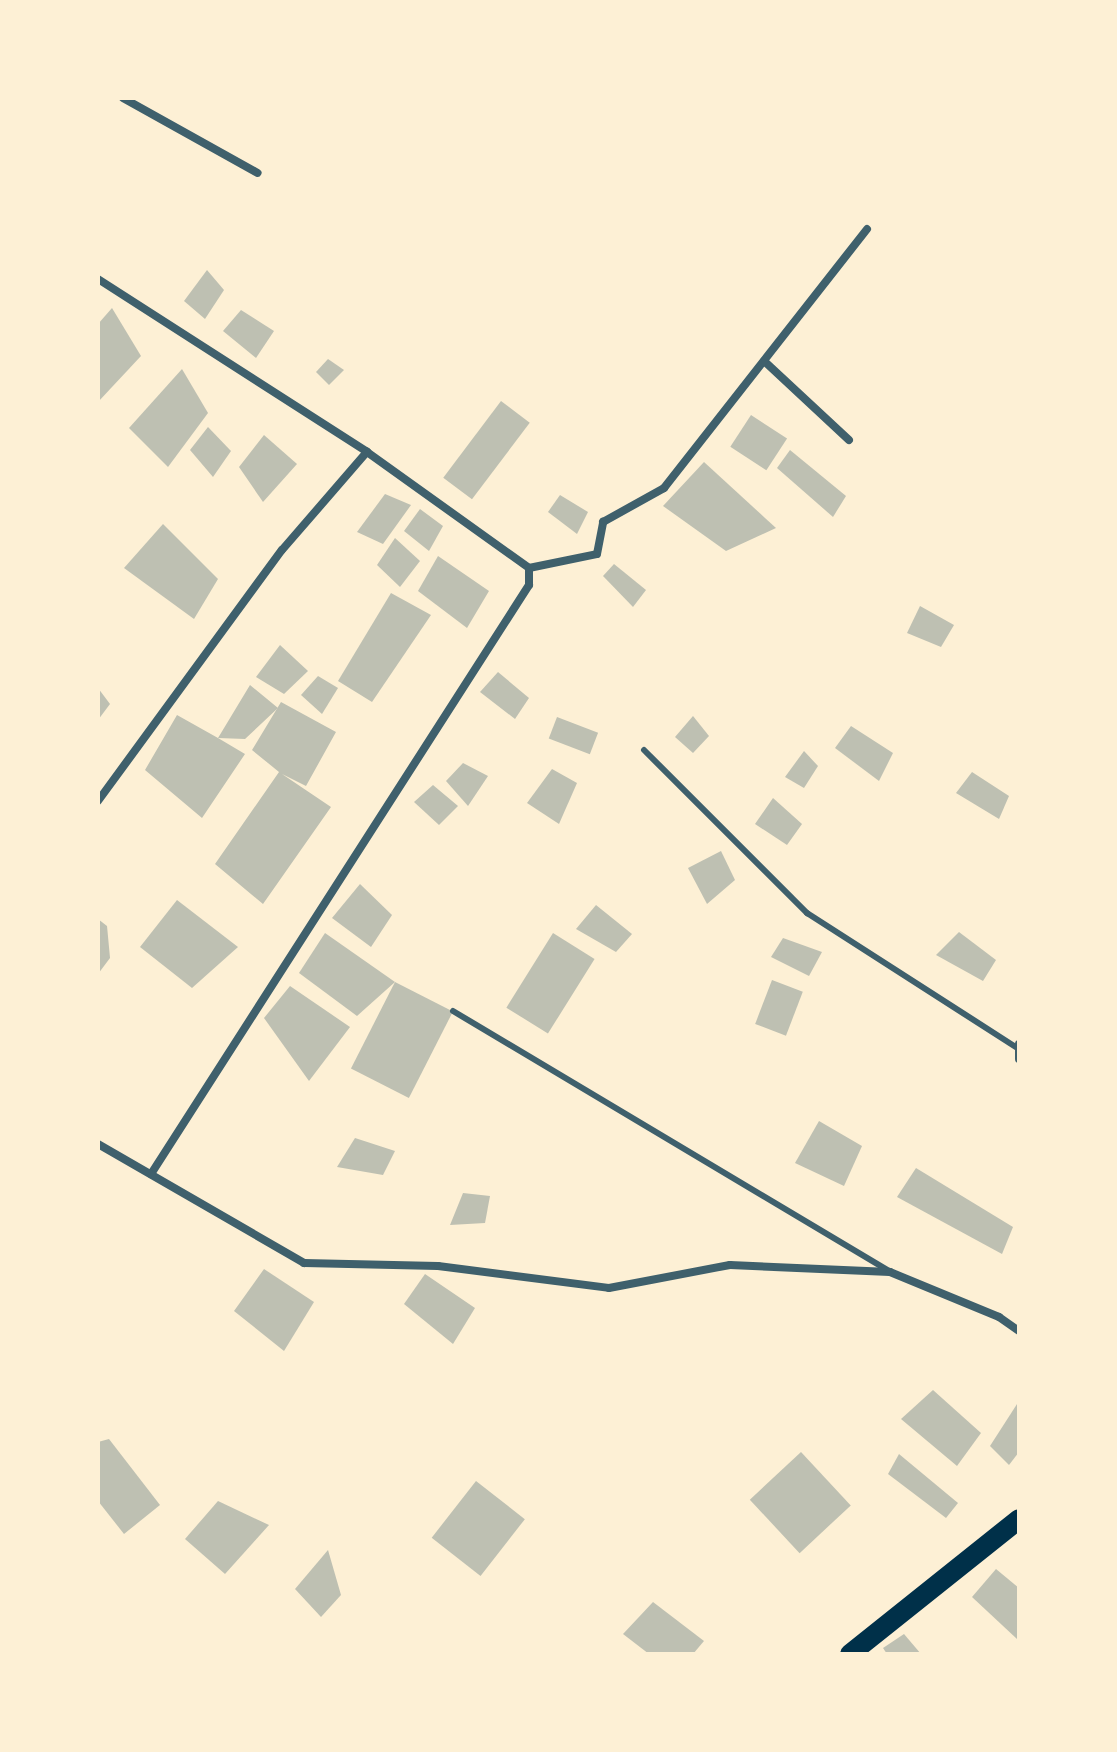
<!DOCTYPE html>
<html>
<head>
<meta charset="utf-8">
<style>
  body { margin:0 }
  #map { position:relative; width:1117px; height:1752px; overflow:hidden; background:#fdf0d5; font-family:"Playfair Display",serif }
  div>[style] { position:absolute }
  .building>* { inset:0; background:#bec0b2; transform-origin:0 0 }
  .service>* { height:6px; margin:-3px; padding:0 3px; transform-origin:3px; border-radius:3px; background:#3f606c }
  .minor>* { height:8px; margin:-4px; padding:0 4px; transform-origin:4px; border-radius:4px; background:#3f606c }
  .primary>* { height:20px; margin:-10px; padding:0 10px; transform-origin:10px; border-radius:10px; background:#003049 }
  span { translate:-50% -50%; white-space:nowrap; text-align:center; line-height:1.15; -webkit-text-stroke:8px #fdf0d5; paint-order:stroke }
  .frame { position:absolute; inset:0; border:100px solid #fdf0d5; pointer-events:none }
</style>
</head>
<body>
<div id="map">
  <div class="building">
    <div style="clip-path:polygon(207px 270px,224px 290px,205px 319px,184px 301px)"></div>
    <div style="clip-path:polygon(112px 308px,141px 356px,98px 402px,98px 324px)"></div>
    <div style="clip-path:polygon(241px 310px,274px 331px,256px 358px,223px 331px)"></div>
    <div style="clip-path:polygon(328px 359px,344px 370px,329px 385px,316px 372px)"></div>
    <div style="clip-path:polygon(182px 369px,208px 413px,168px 467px,129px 428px)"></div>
    <div style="left:501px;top:401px;width:36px;height:96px;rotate:37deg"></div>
    <div style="left:751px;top:415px;width:43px;height:38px;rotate:33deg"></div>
    <div style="clip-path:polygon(208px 427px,231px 451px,213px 477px,190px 450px)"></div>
    <div style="clip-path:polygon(264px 435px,297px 464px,263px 502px,239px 467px)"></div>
    <div style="clip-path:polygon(790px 450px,846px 496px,833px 517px,777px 468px)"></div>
    <div style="clip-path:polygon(704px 462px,776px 528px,726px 551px,663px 506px)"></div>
    <div style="clip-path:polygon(385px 494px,411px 505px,383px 544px,357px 532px)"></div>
    <div style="clip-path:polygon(560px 495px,588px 512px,577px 534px,548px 512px)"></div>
    <div style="clip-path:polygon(420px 509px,443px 526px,429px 551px,404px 531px)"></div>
    <div style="clip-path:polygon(163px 524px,218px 579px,194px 619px,124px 568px)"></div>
    <div style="clip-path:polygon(395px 538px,420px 561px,400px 587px,377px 565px)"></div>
    <div style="clip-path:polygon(438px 556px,489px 591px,467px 628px,418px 591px)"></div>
    <div style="clip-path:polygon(614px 564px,646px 590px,633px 607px,603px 576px)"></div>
    <div style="clip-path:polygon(391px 593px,431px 615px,372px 702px,338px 681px)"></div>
    <div style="clip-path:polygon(920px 606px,954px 625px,941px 647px,907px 633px)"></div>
    <div style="clip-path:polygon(280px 645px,308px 671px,284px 694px,256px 677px)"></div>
    <div style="clip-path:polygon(498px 672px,529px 698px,515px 719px,480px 692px)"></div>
    <div style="clip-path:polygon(318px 676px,338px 688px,322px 714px,301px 695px)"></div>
    <div style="clip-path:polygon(250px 685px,278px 708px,245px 739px,218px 738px,245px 754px,202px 818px,145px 770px,177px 715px,218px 738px)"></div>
    <div style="clip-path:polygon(98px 688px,110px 704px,98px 720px)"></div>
    <div style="clip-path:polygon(281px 702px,336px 732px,306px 786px,282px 774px,331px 807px,263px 904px,215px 864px,279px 772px,252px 750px)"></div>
    <div style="clip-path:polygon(693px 716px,709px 736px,693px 753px,675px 737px)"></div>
    <div style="left:557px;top:717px;width:44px;height:23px;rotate:21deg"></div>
    <div style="clip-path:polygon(851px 726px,893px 753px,879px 781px,835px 748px)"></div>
    <div style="clip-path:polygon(804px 751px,818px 766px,804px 788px,785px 777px)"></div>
    <div style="clip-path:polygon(463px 763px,488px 776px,468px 806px,446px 781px)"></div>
    <div style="clip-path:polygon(552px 769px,577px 783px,559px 824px,527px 803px)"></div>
    <div style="clip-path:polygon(972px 772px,1009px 796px,999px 819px,956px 793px)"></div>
    <div style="clip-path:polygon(433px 785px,458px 806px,439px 825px,414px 802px)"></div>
    <div style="clip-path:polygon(773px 798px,802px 824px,787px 845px,755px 824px)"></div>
    <div style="clip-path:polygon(721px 851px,735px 880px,707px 904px,688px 868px)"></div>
    <div style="clip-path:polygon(360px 884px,392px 915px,371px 947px,332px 918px)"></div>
    <div style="clip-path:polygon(177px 900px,238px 947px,192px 988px,140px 947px)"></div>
    <div style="clip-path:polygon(596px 905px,632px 934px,616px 952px,576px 929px)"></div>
    <div style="clip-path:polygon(98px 919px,107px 926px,110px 958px,98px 974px)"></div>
    <div style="clip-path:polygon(959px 932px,996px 960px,983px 981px,936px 955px)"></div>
    <div style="clip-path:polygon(325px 933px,395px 982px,357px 1016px,299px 973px)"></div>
    <div style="left:553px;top:933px;width:49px;height:88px;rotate:32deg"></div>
    <div style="clip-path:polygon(783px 938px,822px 952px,809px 976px,771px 957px)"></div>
    <div style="left:772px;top:980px;width:33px;height:47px;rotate:21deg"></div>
    <div style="left:395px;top:982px;width:65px;height:97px;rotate:27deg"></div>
    <div style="clip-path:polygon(290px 986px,350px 1027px,309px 1081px,264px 1018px)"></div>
    <div style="clip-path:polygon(819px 1121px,862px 1146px,844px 1186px,795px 1163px)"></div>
    <div style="clip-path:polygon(355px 1138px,395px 1151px,383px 1175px,337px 1167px)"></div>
    <div style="clip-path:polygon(916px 1168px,1013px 1227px,1002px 1254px,897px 1197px)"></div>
    <div style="clip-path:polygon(463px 1193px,490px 1196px,485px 1223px,450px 1225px)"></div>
    <div style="clip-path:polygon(264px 1269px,314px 1302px,284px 1351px,234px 1311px)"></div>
    <div style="clip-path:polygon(425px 1274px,475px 1308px,453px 1344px,404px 1304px)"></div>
    <div style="clip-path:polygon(933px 1390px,981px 1433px,957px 1466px,901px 1419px)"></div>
    <div style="clip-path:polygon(1019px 1401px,1019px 1452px,1009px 1465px,990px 1446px)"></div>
    <div style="clip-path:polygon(109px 1439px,160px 1505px,124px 1534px,98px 1501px,98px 1442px)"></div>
    <div style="left:801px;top:1452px;width:73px;height:70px;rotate:47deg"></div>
    <div style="clip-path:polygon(899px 1454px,958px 1503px,946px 1518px,888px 1474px)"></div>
    <div style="left:476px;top:1481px;width:62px;height:72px;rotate:38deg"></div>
    <div style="clip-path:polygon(218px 1501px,269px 1525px,225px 1574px,185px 1539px)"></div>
    <div style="clip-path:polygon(328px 1550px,341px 1595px,321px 1617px,295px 1589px)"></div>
    <div style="clip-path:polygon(996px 1569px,1019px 1588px,1017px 1639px,972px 1597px)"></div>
    <div style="clip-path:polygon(653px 1602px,704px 1641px,693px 1654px,649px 1654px,623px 1634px)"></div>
    <div style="clip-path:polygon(904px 1634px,921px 1654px,887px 1654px,883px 1648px)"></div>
  </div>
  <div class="service">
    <div style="left:644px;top:750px;width:231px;rotate:45deg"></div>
    <div style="left:807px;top:913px;width:250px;rotate:32.7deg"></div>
    <div style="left:453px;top:1011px;width:508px;rotate:30.81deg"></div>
  </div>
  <div class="minor">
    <div style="left:123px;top:98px;width:154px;rotate:29.1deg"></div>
    <div style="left:98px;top:279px;width:320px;rotate:32.7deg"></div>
    <div style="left:367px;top:452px;width:199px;rotate:35.6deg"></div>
    <div style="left:529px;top:568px;width:17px;rotate:90deg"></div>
    <div style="left:529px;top:585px;width:700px;rotate:122.69deg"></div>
    <div style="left:764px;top:361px;width:116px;rotate:42.9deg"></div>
    <div style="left:529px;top:568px;width:69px;rotate:-11.6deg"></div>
    <div style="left:597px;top:554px;width:33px;rotate:-79deg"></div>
    <div style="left:603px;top:522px;width:70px;rotate:-29.1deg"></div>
    <div style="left:664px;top:488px;width:329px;rotate:-51.9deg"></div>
    <div style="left:98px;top:801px;width:311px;rotate:-53.8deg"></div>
    <div style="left:282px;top:550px;width:130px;rotate:-49.1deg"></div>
    <div style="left:1019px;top:1044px;width:15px;rotate:90deg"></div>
    <div style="left:98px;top:1144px;width:238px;rotate:30deg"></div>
    <div style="left:304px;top:1263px;width:134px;rotate:1.3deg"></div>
    <div style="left:438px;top:1266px;width:172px;rotate:7.3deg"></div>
    <div style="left:609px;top:1288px;width:123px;rotate:-10.8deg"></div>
    <div style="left:730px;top:1265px;width:160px;rotate:2.5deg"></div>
    <div style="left:890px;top:1272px;width:118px;rotate:22.4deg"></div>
    <div style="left:999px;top:1317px;width:24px;rotate:35deg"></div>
  </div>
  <div class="primary">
    <div style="left:850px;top:1654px;width:216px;rotate:-38.6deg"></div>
  </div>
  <div class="frame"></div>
</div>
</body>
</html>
